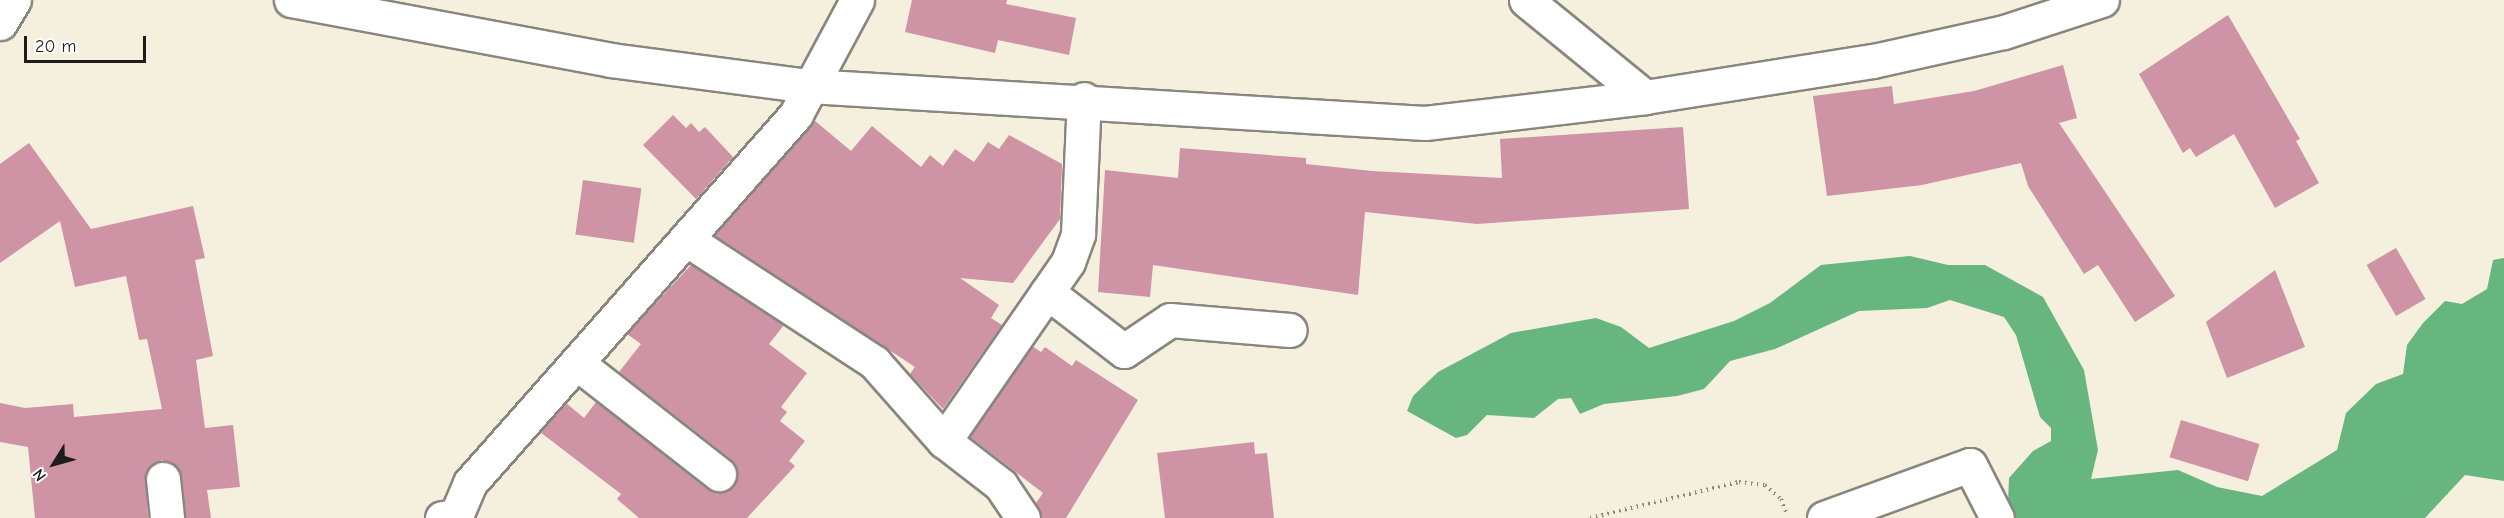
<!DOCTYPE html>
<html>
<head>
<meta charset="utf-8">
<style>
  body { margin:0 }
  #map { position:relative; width:2504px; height:518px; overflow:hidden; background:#f5efde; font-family:"Comic Neue",sans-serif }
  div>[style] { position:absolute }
  .forest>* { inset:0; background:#67b57f }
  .building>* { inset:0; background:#ce93a5; transform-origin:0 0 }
  .path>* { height:4px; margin-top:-2px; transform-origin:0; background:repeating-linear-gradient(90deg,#88867d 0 1.5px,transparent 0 6px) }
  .roads { filter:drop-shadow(2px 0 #88867d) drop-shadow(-2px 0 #88867d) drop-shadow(0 2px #88867d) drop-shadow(0 -2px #88867d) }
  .minor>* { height:33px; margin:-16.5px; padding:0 16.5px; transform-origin:16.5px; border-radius:16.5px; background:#fff }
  span { translate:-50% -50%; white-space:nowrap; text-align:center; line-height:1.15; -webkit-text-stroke:6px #fff; paint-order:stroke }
  .north { position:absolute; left:24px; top:434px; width:60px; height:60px; -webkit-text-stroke:4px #fff; paint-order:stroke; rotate:233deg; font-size:16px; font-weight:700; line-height:24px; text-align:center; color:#1c1c1c }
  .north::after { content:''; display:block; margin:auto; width:21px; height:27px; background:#1c1c1c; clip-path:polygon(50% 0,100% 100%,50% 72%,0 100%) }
  .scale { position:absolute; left:24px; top:36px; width:122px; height:27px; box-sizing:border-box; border:3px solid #1c1c1c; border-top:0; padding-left:8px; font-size:18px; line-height:21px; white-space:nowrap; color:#1c1c1c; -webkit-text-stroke:4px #fff; paint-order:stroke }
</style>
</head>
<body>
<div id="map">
  <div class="forest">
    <div style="clip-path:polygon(1910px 256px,1948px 265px,1985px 265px,2043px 297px,2084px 370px,2098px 450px,2091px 479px,2178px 470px,2217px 487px,2262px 496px,2337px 450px,2346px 413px,2376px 384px,2403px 374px,2407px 345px,2423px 323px,2445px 301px,2462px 304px,2487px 289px,2493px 260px,2504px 258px,2504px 481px,2465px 475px,2425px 518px,2015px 518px,2008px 504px,2009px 478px,2033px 451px,2051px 441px,2051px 428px,2040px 417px,2016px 335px,2004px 317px,1950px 300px,1927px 308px,1859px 311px,1775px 349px,1730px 361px,1704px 389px,1677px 396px,1604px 404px,1580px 414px,1571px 398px,1558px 399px,1534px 418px,1487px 415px,1467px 435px,1456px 438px,1407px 411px,1413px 396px,1438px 372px,1511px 333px,1596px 318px,1621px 327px,1649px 348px,1734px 321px,1770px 303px,1821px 265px)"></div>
  </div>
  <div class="building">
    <div style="clip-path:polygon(912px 0,1007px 0,1006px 4px,1076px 18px,1069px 55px,998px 40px,995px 53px,905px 32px)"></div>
    <div style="clip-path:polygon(2228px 15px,2300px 139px,2296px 141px,2319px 183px,2275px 208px,2234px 134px,2196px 157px,2190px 148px,2183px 153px,2139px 74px)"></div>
    <div style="clip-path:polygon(2063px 65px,2077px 118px,2059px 123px,2175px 296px,2135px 322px,2098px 265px,2084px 274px,2028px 186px,2021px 163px,1922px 185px,1827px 196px,1813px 96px,1892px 86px,1894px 104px,1974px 91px)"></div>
    <div style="clip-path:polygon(673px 115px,686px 128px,691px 123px,699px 132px,705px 127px,733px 157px,696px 199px,643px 145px)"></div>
    <div style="clip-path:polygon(814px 120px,851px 151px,872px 126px,921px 167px,930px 155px,943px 166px,955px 149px,974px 162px,988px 142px,999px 149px,1009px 135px,1062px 164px,1060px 219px,1013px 283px,960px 278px,999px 305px,991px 318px,1002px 325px,943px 409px,910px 374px,915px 367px,714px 235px)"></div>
    <div style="clip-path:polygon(1683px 127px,1689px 209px,1477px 224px,1365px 212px,1358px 295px,1153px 265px,1150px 297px,1098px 292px,1105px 170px,1178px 178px,1180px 148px,1306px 158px,1306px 164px,1372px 171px,1502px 178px,1500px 139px)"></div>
    <div style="clip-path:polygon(29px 143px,91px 229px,193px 206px,205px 258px,195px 260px,213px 356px,196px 360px,205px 428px,233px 425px,240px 487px,207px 490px,211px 518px,185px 518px,178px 469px,162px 460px,146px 472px,148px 518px,35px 518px,28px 447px,0 442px,0 403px,25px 408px,73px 404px,74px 417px,162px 409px,147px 339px,139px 340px,126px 276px,75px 287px,60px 221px,0 263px,0 164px)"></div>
    <div style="left:583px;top:180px;width:59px;height:55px;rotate:8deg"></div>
    <div style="left:2396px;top:248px;width:59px;height:34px;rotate:60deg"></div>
    <div style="clip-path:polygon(691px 265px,784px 325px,769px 344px,807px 373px,781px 407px,787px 412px,780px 421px,805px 441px,789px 461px,795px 466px,747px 518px,639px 518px,617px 499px,621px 494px,540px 432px,566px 403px,584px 418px,596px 402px,707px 489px,717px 493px,733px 486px,738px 476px,731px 459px,619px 372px,641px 344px,627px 334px)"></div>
    <div style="clip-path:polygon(2275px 270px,2305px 347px,2227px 378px,2206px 322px)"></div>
    <div style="clip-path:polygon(1032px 346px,1041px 352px,1045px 347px,1072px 366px,1076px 360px,1138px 400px,1066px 518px,1042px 518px,1036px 503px,1043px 493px,970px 437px)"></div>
    <div style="left:2181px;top:420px;width:82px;height:39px;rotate:17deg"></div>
    <div style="clip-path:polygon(1254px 442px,1255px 454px,1267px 453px,1274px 518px,1165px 518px,1157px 453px)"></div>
  </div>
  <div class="path">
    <div style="left:1590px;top:518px;width:153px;rotate:-13.6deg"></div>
    <div style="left:1739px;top:482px;width:26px;rotate:7deg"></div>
    <div style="left:1765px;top:485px;width:21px;rotate:41deg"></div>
    <div style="left:1781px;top:499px;width:14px;rotate:69deg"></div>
  </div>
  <div class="roads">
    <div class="minor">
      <div style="left:291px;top:0;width:326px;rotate:10.6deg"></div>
      <div style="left:611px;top:60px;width:200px;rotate:7.5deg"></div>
      <div style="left:809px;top:86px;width:617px;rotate:3.44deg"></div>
      <div style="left:1425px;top:123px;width:222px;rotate:-6.7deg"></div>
      <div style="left:1645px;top:97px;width:231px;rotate:-9deg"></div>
      <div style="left:1873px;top:61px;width:134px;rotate:-12.5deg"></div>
      <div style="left:2004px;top:32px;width:103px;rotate:-18.1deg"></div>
      <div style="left:1526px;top:0;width:154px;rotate:39.2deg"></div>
      <div style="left:0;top:23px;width:27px;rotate:-59deg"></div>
      <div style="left:686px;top:239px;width:225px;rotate:33.2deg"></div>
      <div style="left:874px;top:362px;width:106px;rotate:48.5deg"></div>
      <div style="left:1047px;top:292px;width:97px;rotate:37.5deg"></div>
      <div style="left:1124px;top:351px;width:55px;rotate:-34deg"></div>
      <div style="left:1170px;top:320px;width:120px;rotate:4.8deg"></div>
      <div style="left:578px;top:364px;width:179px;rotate:38deg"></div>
      <div style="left:163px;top:479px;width:39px;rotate:84deg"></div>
      <div style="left:442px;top:518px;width:14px;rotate:-8deg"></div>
      <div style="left:456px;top:516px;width:36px;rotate:-67deg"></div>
      <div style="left:470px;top:483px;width:492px;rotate:-48.5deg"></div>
      <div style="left:796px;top:114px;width:129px;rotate:-61.8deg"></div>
      <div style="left:1023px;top:518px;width:40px;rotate:-124deg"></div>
      <div style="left:1001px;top:485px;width:72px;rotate:-142.3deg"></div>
      <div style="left:944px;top:441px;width:218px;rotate:-55.3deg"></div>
      <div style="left:1068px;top:262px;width:30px;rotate:-70deg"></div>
      <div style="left:1078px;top:234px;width:135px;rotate:-87.5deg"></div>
      <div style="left:1824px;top:518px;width:155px;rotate:-20deg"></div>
      <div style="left:1970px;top:465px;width:59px;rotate:63deg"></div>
    </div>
  </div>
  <div class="north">N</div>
  <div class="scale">20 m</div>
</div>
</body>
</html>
